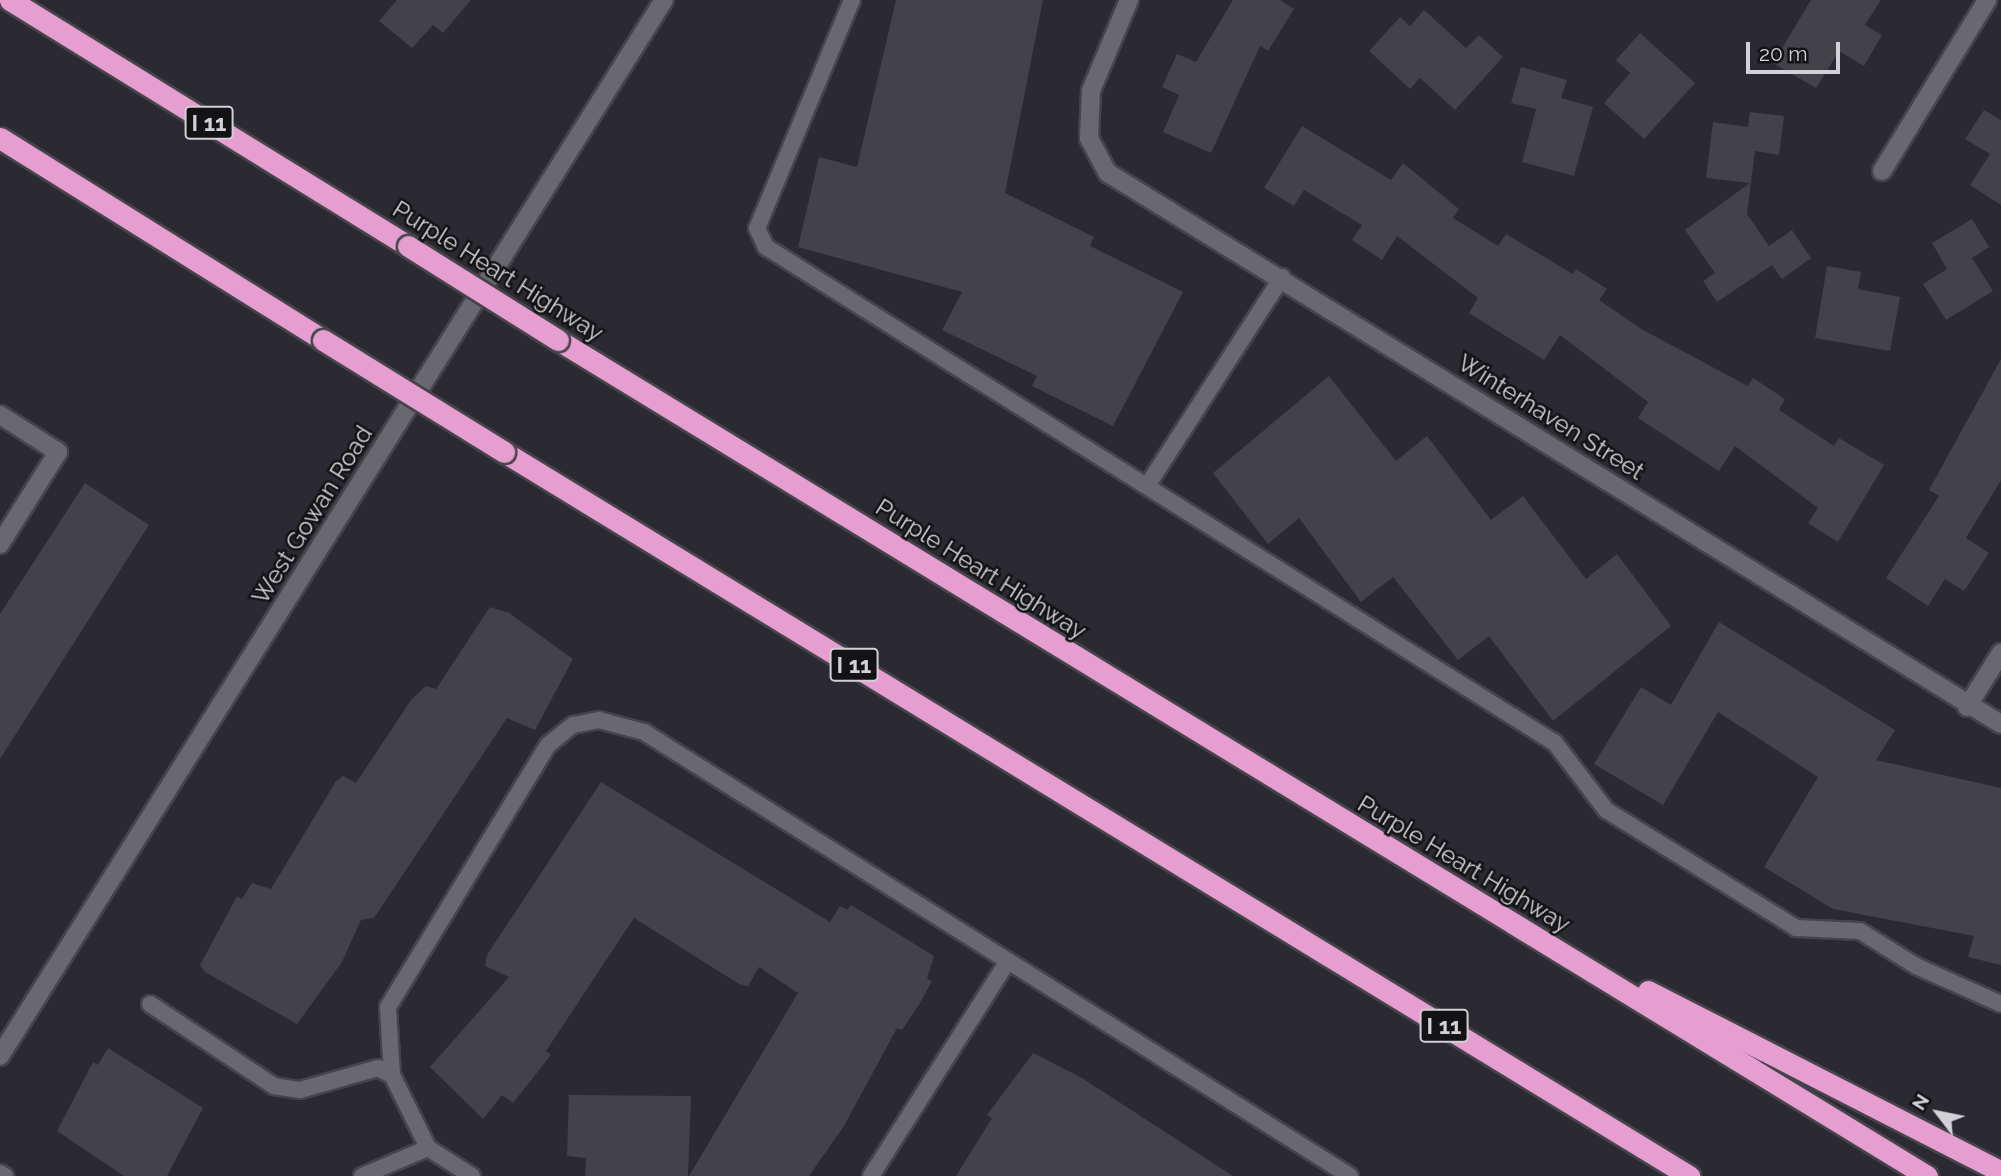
<!DOCTYPE html>
<html>
<head>
<meta charset="utf-8">
<style>
  body { margin:0 }
  #map { position:relative; width:2001px; height:1176px; overflow:hidden; background:#2b2931; font-family:Raleway,sans-serif }
  div>[style] { position:absolute }
  .building>* { inset:0; background:#434249 }
  .roads { filter:drop-shadow(2px 0 #45444a) drop-shadow(-2px 0 #45444a) drop-shadow(0 2px #45444a) drop-shadow(0 -2px #45444a) }
  .service>* { height:16px; margin:-8px; padding:0 8px; transform-origin:8px; border-radius:8px; background:#696870 }
  .minor>* { height:18px; margin:-9px; padding:0 9px; transform-origin:9px; border-radius:9px; background:#696870 }
  .tertiary>* { height:18px; margin:-9px; padding:0 9px; transform-origin:9px; border-radius:9px; background:#696870 }
  .motorway>* { height:21px; margin:-10.5px; padding:0 10.5px; transform-origin:10.5px; border-radius:10.5px; background:#e69ed0 }
  .bridges { filter:drop-shadow(2px 0 #45444a) drop-shadow(-2px 0 #45444a) drop-shadow(0 2px #45444a) drop-shadow(0 -2px #45444a) }
  .motorway-bridge>* { height:21px; margin:-10.5px; padding:0 10.5px; transform-origin:10.5px; border-radius:10.5px; background:#e69ed0 }
  span { translate:-50% -50%; white-space:nowrap; text-align:center; line-height:1.15; -webkit-text-stroke:5px #131316; paint-order:stroke }
  .shield-label span { padding:2px 5px; background:#131316; border:2px solid; border-radius:5px; -webkit-text-stroke-width:0 }
  .shield-label { font-size:23px; color:#d2d1d6; font-weight:700 }
  .street-label { font-size:24px; color:#d2d1d6 }
  .north { position:absolute; left:1903px; top:1078px; width:70px; height:70px; -webkit-text-stroke:5px #131316; paint-order:stroke; rotate:302deg; font-size:19px; font-weight:700; line-height:28px; text-align:center; color:#d2d1d6 }
  .north::after { content:''; display:block; margin:auto; width:24px; height:32px; background:#d2d1d6; clip-path:polygon(50% 0,100% 100%,50% 72%,0 100%) }
  .scale { position:absolute; left:1746px; top:42px; width:94px; height:32px; box-sizing:border-box; border:4px solid #d2d1d6; border-top:0; padding-left:9px; font-size:21px; line-height:24px; white-space:nowrap; color:#d2d1d6; -webkit-text-stroke:5px #131316; paint-order:stroke }
</style>
</head>
<body>
<div id="map">
  <div class="building">
    <div style="clip-path:polygon(397px 0,471px 0,443px 33px,433px 25px,412px 48px,379px 21px)"></div>
    <div style="clip-path:polygon(896px 0,1043px 0,1005px 193px,1094px 237px,1090px 246px,1183px 292px,1113px 426px,1032px 386px,1037px 376px,942px 330px,962px 292px,798px 247px,819px 157px,857px 167px)"></div>
    <div style="clip-path:polygon(1233px 0,1280px 0,1294px 9px,1268px 51px,1260px 46px,1211px 153px,1163px 132px,1179px 95px,1162px 87px,1177px 54px,1196px 62px)"></div>
    <div style="clip-path:polygon(1811px 0,1881px 0,1865px 25px,1882px 35px,1864px 66px,1839px 51px,1816px 88px,1773px 63px)"></div>
    <div style="clip-path:polygon(1424px 10px,1466px 48px,1479px 35px,1503px 57px,1455px 110px,1420px 78px,1410px 89px,1369px 51px,1400px 17px,1410px 26px)"></div>
    <div style="clip-path:polygon(1640px 33px,1695px 83px,1644px 139px,1604px 103px,1630px 73px,1616px 60px)"></div>
    <div style="clip-path:polygon(1521px 67px,1567px 80px,1561px 98px,1593px 107px,1574px 176px,1522px 162px,1536px 109px,1511px 103px)"></div>
    <div style="clip-path:polygon(1984px 110px,2001px 120px,2001px 205px,1970px 185px,1990px 154px,1965px 139px)"></div>
    <div style="clip-path:polygon(1750px 112px,1784px 116px,1779px 155px,1755px 151px,1747px 214px,1769px 246px,1792px 230px,1811px 258px,1782px 279px,1772px 265px,1717px 302px,1703px 281px,1715px 273px,1685px 230px,1750px 183px,1706px 178px,1713px 122px,1748px 127px)"></div>
    <div style="clip-path:polygon(1302px 126px,1391px 180px,1403px 163px,1459px 209px,1453px 218px,1498px 246px,1506px 234px,1573px 274px,1576px 269px,1607px 289px,1599px 300px,1643px 330px,1748px 386px,1753px 378px,1785px 399px,1779px 410px,1834px 446px,1839px 438px,1884px 465px,1838px 542px,1808px 523px,1818px 508px,1735px 446px,1719px 471px,1638px 418px,1648px 402px,1560px 335px,1544px 360px,1469px 313px,1478px 298px,1397px 236px,1382px 260px,1352px 240px,1362px 225px,1304px 190px,1294px 206px,1264px 188px)"></div>
    <div style="clip-path:polygon(1972px 219px,1989px 247px,1972px 258px,1993px 291px,1946px 320px,1923px 284px,1947px 269px,1932px 243px)"></div>
    <div style="clip-path:polygon(1827px 266px,1861px 272px,1858px 289px,1900px 297px,1890px 351px,1815px 338px)"></div>
    <div style="clip-path:polygon(2001px 359px,2001px 480px,1966px 538px,1989px 553px,1964px 591px,1945px 579px,1928px 606px,1886px 578px,1939px 496px,1929px 490px)"></div>
    <div style="clip-path:polygon(1329px 376px,1396px 461px,1427px 436px,1491px 520px,1523px 496px,1586px 579px,1617px 554px,1671px 626px,1553px 721px,1489px 636px,1458px 660px,1393px 577px,1361px 602px,1299px 518px,1268px 544px,1213px 473px)"></div>
    <div style="clip-path:polygon(85px 483px,149px 525px,0 759px,0 614px)"></div>
    <div style="clip-path:polygon(490px 607px,509px 613px,573px 659px,535px 730px,507px 718px,374px 918px,361px 920px,342px 962px,297px 1024px,205px 972px,200px 965px,237px 896px,242px 899px,252px 883px,271px 889px,336px 781px,343px 776px,356px 783px,411px 700px,426px 686px,436px 689px)"></div>
    <div style="clip-path:polygon(1719px 622px,1895px 730px,1876px 760px,2001px 788px,2001px 965px,1968px 957px,1974px 936px,1833px 909px,1764px 867px,1818px 777px,1718px 712px,1663px 805px,1594px 764px,1641px 687px,1671px 705px)"></div>
    <div style="clip-path:polygon(601px 782px,830px 922px,840px 906px,847px 910px,851px 905px,934px 956px,927px 979px,932px 981px,920px 1003px,902px 1030px,897px 1028px,844px 1126px,809px 1176px,689px 1176px,798px 993px,759px 967px,748px 986px,739px 984px,634px 918px,546px 1051px,551px 1055px,513px 1103px,502px 1095px,483px 1119px,430px 1067px,509px 977px,485px 966px,487px 955px)"></div>
    <div style="clip-path:polygon(108px 1048px,203px 1108px,167px 1176px,124px 1176px,57px 1131px,93px 1062px,98px 1065px)"></div>
    <div style="clip-path:polygon(1033px 1053px,1082px 1078px,1233px 1176px,956px 1176px,992px 1118px,987px 1115px)"></div>
    <div style="clip-path:polygon(569px 1095px,691px 1096px,688px 1176px,585px 1176px,586px 1158px,567px 1156px)"></div>
  </div>
  <div class="roads">
    <div class="service">
      <div style="left:852px;top:0;width:247px;rotate:112.6deg"></div>
      <div style="left:757px;top:228px;width:21px;rotate:65deg"></div>
      <div style="left:766px;top:247px;width:932px;rotate:32.16deg"></div>
      <div style="left:1555px;top:743px;width:84px;rotate:52.7deg"></div>
      <div style="left:1606px;top:810px;width:224px;rotate:31.8deg"></div>
      <div style="left:1796px;top:928px;width:64px;rotate:2.7deg"></div>
      <div style="left:1860px;top:931px;width:66px;rotate:32deg"></div>
      <div style="left:1916px;top:966px;width:93px;rotate:24.1deg"></div>
      <div style="left:1147px;top:486px;width:249px;rotate:-57.1deg"></div>
      <div style="left:150px;top:1004px;width:149px;rotate:33.5deg"></div>
      <div style="left:274px;top:1086px;width:26px;rotate:9deg"></div>
      <div style="left:300px;top:1090px;width:81px;rotate:-15.8deg"></div>
      <div style="left:378px;top:1068px;width:16px;rotate:27deg"></div>
      <div style="left:392px;top:1075px;width:81px;rotate:63.7deg"></div>
      <div style="left:428px;top:1148px;width:52px;rotate:32.5deg"></div>
      <div style="left:392px;top:1075px;width:68px;rotate:-93.4deg"></div>
      <div style="left:388px;top:1007px;width:307px;rotate:-58.6deg"></div>
      <div style="left:548px;top:745px;width:32px;rotate:-39deg"></div>
      <div style="left:573px;top:725px;width:26px;rotate:-11deg"></div>
      <div style="left:599px;top:720px;width:47px;rotate:14.9deg"></div>
      <div style="left:644px;top:732px;width:834px;rotate:32.17deg"></div>
      <div style="left:0;top:1173px;width:6px;rotate:31deg"></div>
      <div style="left:362px;top:1176px;width:72px;rotate:-23deg"></div>
      <div style="left:871px;top:1176px;width:255px;rotate:-57.5deg"></div>
    </div>
    <div class="minor">
      <div style="left:1129px;top:0;width:99px;rotate:112.7deg"></div>
      <div style="left:1091px;top:91px;width:47px;rotate:92.4deg"></div>
      <div style="left:1089px;top:138px;width:40px;rotate:62deg"></div>
      <div style="left:1108px;top:173px;width:1049px;rotate:31.68deg"></div>
      <div style="left:1882px;top:171px;width:201px;rotate:-58.4deg"></div>
      <div style="left:0;top:415px;width:69px;rotate:32.5deg"></div>
      <div style="left:58px;top:452px;width:109px;rotate:122.2deg"></div>
      <div style="left:1967px;top:707px;width:64px;rotate:-57.8deg"></div>
    </div>
    <div class="tertiary">
      <div style="left:0;top:1056px;width:1247px;rotate:-57.84deg"></div>
    </div>
    <div class="motorway">
      <div style="left:10px;top:0;width:468px;rotate:31.7deg"></div>
      <div style="left:0;top:138px;width:381px;rotate:32deg"></div>
      <div style="left:558px;top:340px;width:1604px;rotate:31.41deg"></div>
      <div style="left:504px;top:452px;width:1389px;rotate:31.42deg"></div>
      <div style="left:1648px;top:991px;width:397px;rotate:27.1deg"></div>
    </div>
  </div>
  <div class="bridges">
    <div class="motorway-bridge">
      <div style="left:408px;top:246px;width:177px;rotate:32.1deg"></div>
      <div style="left:323px;top:340px;width:213px;rotate:31.7deg"></div>
    </div>
  </div>
  <div class="shield-label">
    <span style="left:209px;top:123px">I 11</span>
    <span style="left:854px;top:665px">I 11</span>
    <span style="left:1444px;top:1026px">I 11</span>
  </div>
  <div class="street-label">
    <span style="left:498px;top:271px;rotate:32deg">Purple Heart Highway</span>
    <span style="left:1551px;top:417px;rotate:32deg">Winterhaven Street</span>
    <span style="left:312px;top:515px;rotate:-58deg">West Gowan Road</span>
    <span style="left:981px;top:569px;rotate:32deg">Purple Heart Highway</span>
    <span style="left:1464px;top:864px;rotate:31deg">Purple Heart Highway</span>
  </div>
  <div class="north">N</div>
  <div class="scale">20 m</div>
</div>
</body>
</html>
